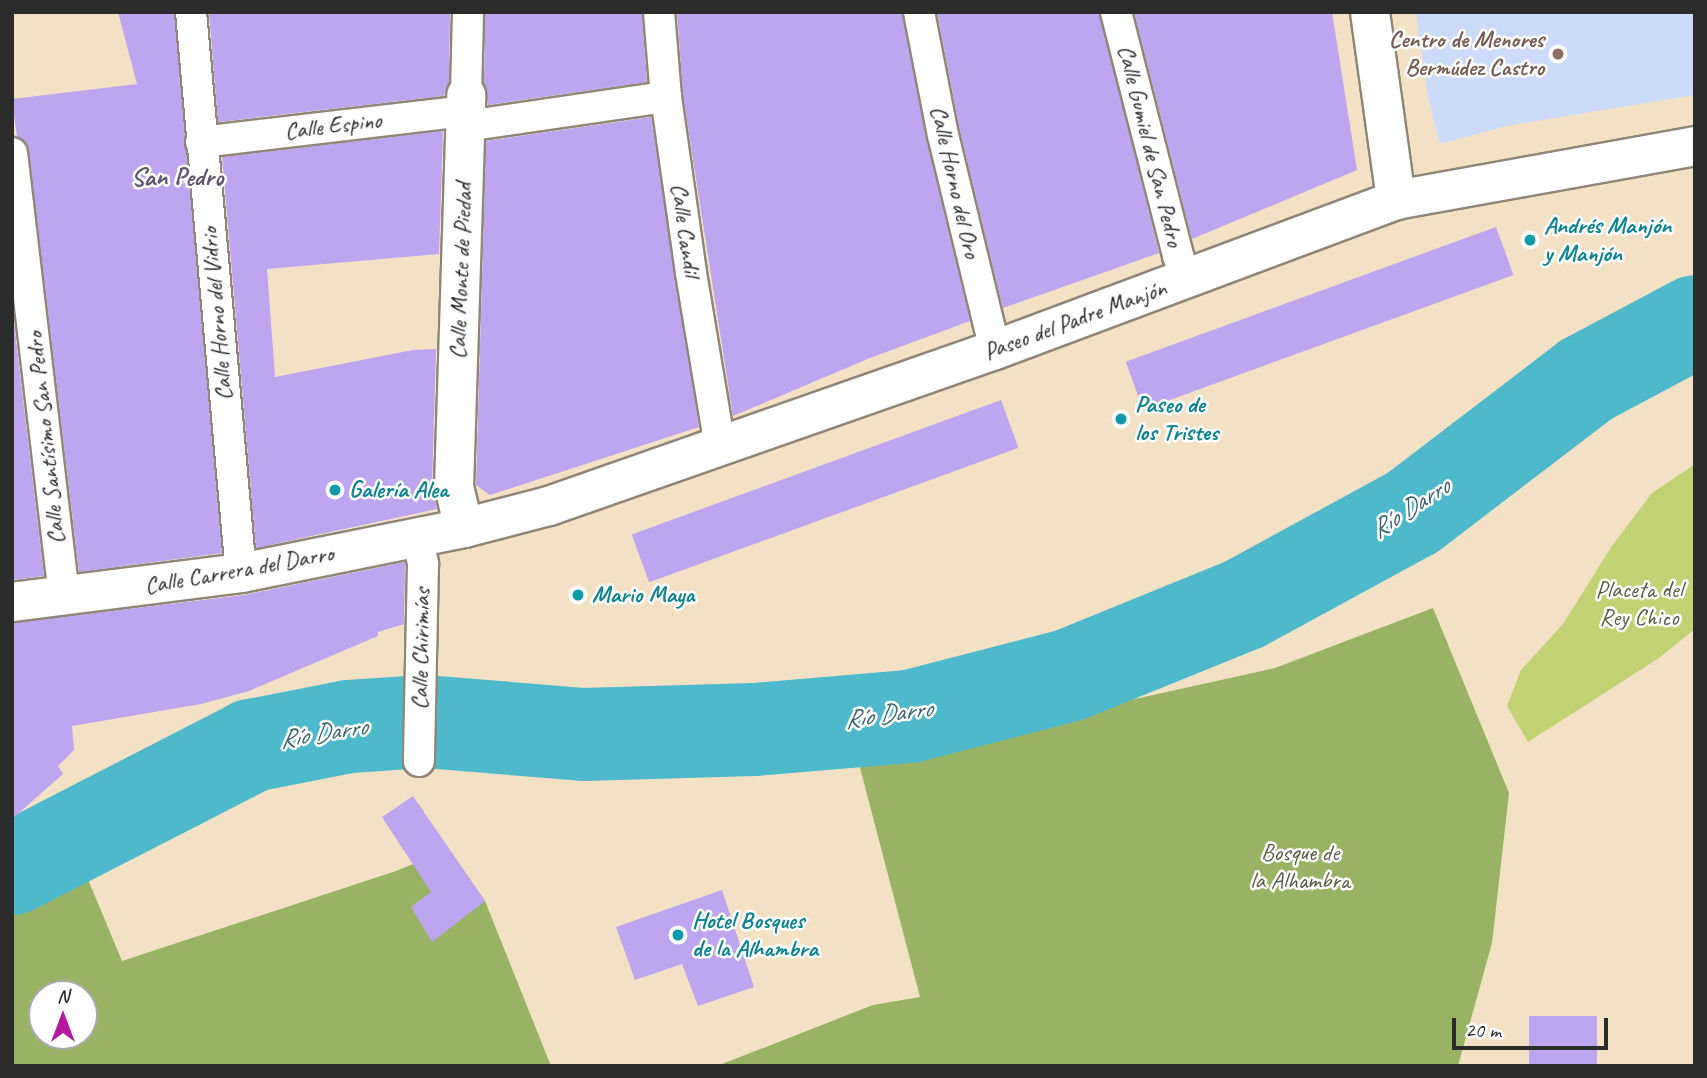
<!DOCTYPE html>
<html>
<head>
<meta charset="utf-8">
<style>
  body { margin:0 }
  #map { position:relative; width:1707px; height:1078px; overflow:hidden; background:#f3e1c5; font-family:Caveat,sans-serif }
  div>[style] { position:absolute }
  .built>* { inset:0; background:#cbdbf9 }
  .green>* { inset:0; background:#c2d173 }
  .forest>* { inset:0; background:#99b365 }
  .river>* { height:93px; margin:-46.5px; padding:0 46.5px; transform-origin:46.5px; border-radius:46.5px; background:#4fb9cc }
  .building>* { inset:0; background:#bda5f0; transform-origin:0 0 }
  .roads { filter:drop-shadow(2px 0 #8f8678) drop-shadow(-2px 0 #8f8678) drop-shadow(0 2px #8f8678) drop-shadow(0 -2px #8f8678) }
  .pedestrian>* { height:30px; margin:-15px; padding:0 15px; transform-origin:15px; border-radius:15px; background:#fff }
  .minor>* { height:38px; margin:-19px; padding:0 19px; transform-origin:19px; border-radius:19px; background:#fff }
  .tertiary>* { height:38px; margin:-19px; padding:0 19px; transform-origin:19px; border-radius:19px; background:#fff }
  .dots>* { width:19px; height:19px; translate:-50% -50%; box-sizing:border-box; border:4px solid #fff; border-radius:50% }
  span { translate:-50% -50%; white-space:nowrap; text-align:center; line-height:1.15; -webkit-text-stroke:5px #fff; paint-order:stroke }
  .education-label { font-size:24px; color:#785e54; font-weight:700 }
  .right { translate:-100% -50%; text-align:right }
  .street-label { font-size:24px; color:#2b2b2b }
  .culture-label { font-size:24px; color:#0d838f; font-weight:700 }
  .left { translate:0 -50%; text-align:left }
  .park-label { font-size:24px; color:#585d41 }
  .neighbourhood-label { font-size:26px; color:#5e5670; font-weight:700 }
  .water-label { font-size:26px; color:#39646b; font-style:italic }
  .frame { position:absolute; inset:0; border:14px solid #2b2b2b; pointer-events:none }
  .north { position:absolute; left:28px; top:980px; width:70px; height:70px; box-sizing:border-box; background:#fff; border:2px solid #aaa; border-radius:50%; rotate:0deg; font-size:19px; font-weight:700; line-height:28px; text-align:center; color:#2b2b2b }
  .north::after { content:''; display:block; margin:auto; width:24px; height:32px; background:#b5179e; clip-path:polygon(50% 0,100% 100%,50% 72%,0 100%) }
  .scale { position:absolute; left:1452px; top:1018px; width:156px; height:32px; box-sizing:border-box; border:4px solid #2b2b2b; border-top:0; padding-left:9px; font-size:21px; line-height:24px; white-space:nowrap; color:#2b2b2b; -webkit-text-stroke:5px #fff; paint-order:stroke }
</style>
</head>
<body>
<div id="map">
  <div class="built">
    <div style="clip-path:polygon(1416px 12px,1695px 12px,1695px 95px,1506px 126px,1440px 144px,1428px 98px)"></div>
  </div>
  <div class="green">
    <div style="clip-path:polygon(1695px 464px,1695px 629px,1659px 658px,1528px 742px,1507px 706px,1521px 670px,1563px 624px,1612px 546px,1652px 493px)"></div>
  </div>
  <div class="forest">
    <div style="clip-path:polygon(1433px 608px,1509px 793px,1492px 943px,1458px 1066px,717px 1066px,873px 1005px,920px 997px,858px 760px,1275px 668px)"></div>
    <div style="clip-path:polygon(evenodd,444px 842px,485px 901px,551px 1066px,12px 1066px,12px 903px,87px 877px,122px 961px,396px 871px,413px 864px,444px 842px,42px 994px,84px 994px,84px 1036px,42px 1036px,42px 994px)"></div>
  </div>
  <div class="river">
    <div style="left:12px;top:868px;width:269px;rotate:-27.2deg"></div>
    <div style="left:251px;top:745px;width:100px;rotate:-11deg"></div>
    <div style="left:349px;top:726px;width:76px;rotate:-3.8deg"></div>
    <div style="left:425px;top:721px;width:159px;rotate:4.7deg"></div>
    <div style="left:583px;top:734px;width:171px;rotate:-1.7deg"></div>
    <div style="left:754px;top:729px;width:156px;rotate:-4.8deg"></div>
    <div style="left:909px;top:716px;width:164px;rotate:-14.5deg"></div>
    <div style="left:1068px;top:675px;width:189px;rotate:-22.1deg"></div>
    <div style="left:1243px;top:604px;width:192px;rotate:-28.6deg"></div>
    <div style="left:1412px;top:512px;width:219px;rotate:-37.4deg"></div>
    <div style="left:1586px;top:379px;width:123px;rotate:-28deg"></div>
  </div>
  <div class="building">
    <div style="clip-path:polygon(118px 12px,174px 12px,222px 553px,79px 572px,29px 151px,26px 142px,17px 136px,12px 99px,137px 84px)"></div>
    <div style="clip-path:polygon(209px 12px,450px 12px,449px 82px,444px 96px,218px 122px)"></div>
    <div style="clip-path:polygon(485px 12px,642px 12px,647px 82px,488px 105px,484px 83px)"></div>
    <div style="clip-path:polygon(677px 12px,902px 12px,926px 138px,970px 321px,870px 358px,733px 416px,683px 95px)"></div>
    <div style="clip-path:polygon(937px 12px,1099px 12px,1159px 253px,1003px 308px,960px 131px)"></div>
    <div style="clip-path:polygon(1134px 12px,1332px 12px,1357px 170px,1192px 239px)"></div>
    <div style="clip-path:polygon(651px 117px,699px 427px,490px 495px,476px 485px,486px 141px)"></div>
    <div style="clip-path:polygon(443px 131px,439px 254px,267px 269px,275px 377px,413px 350px,436px 349px,432px 486px,437px 509px,256px 548px,222px 157px)"></div>
    <div style="left:1496px;top:227px;width:51px;height:394px;rotate:70deg"></div>
    <div style="clip-path:polygon(12px 306px,44px 576px,12px 580px)"></div>
    <div style="left:1001px;top:400px;width:51px;height:393px;rotate:70deg"></div>
    <div style="clip-path:polygon(405px 562px,404px 624px,378px 632px,378px 636px,249px 691px,201px 704px,72px 726px,74px 750px,58px 766px,63px 774px,12px 819px,12px 623px,244px 595px)"></div>
    <div style="clip-path:polygon(413px 796px,485px 901px,432px 942px,411px 907px,431px 892px,382px 817px)"></div>
    <div style="clip-path:polygon(722px 890px,754px 987px,698px 1006px,682px 964px,635px 980px,616px 927px)"></div>
    <div style="left:1529px;top:1016px;width:68px;height:50px"></div>
  </div>
  <div class="roads">
    <div class="pedestrian">
      <div style="left:191px;top:12px;width:563px;rotate:84.91deg"></div>
      <div style="left:659px;top:12px;width:85px;rotate:85.3deg"></div>
      <div style="left:666px;top:97px;width:178px;rotate:81.9deg"></div>
      <div style="left:691px;top:273px;width:158px;rotate:80.5deg"></div>
      <div style="left:717px;top:429px;width:17px;rotate:69deg"></div>
      <div style="left:919px;top:12px;width:125px;rotate:79deg"></div>
      <div style="left:943px;top:135px;width:221px;rotate:76.4deg"></div>
      <div style="left:1116px;top:12px;width:252px;rotate:75.7deg"></div>
      <div style="left:1178px;top:256px;width:24px;rotate:68deg"></div>
      <div style="left:466px;top:95px;width:83px;rotate:-88.6deg"></div>
      <div style="left:466px;top:126px;width:202px;rotate:-8.3deg"></div>
      <div style="left:201px;top:142px;width:267px;rotate:-6.7deg"></div>
      <div style="left:12px;top:153px;width:447px;rotate:83.3deg"></div>
      <div style="left:417px;top:537px;width:28px;rotate:77deg"></div>
      <div style="left:423px;top:564px;width:197px;rotate:91.2deg"></div>
    </div>
    <div class="minor">
      <div style="left:1370px;top:12px;width:190px;rotate:82.1deg"></div>
      <div style="left:464px;top:528px;width:42px;rotate:-103.7deg"></div>
      <div style="left:454px;top:487px;width:392px;rotate:-88.2deg"></div>
    </div>
    <div class="tertiary">
      <div style="left:12px;top:602px;width:231px;rotate:-7.2deg"></div>
      <div style="left:241px;top:573px;width:227px;rotate:-11.4deg"></div>
      <div style="left:464px;top:528px;width:88px;rotate:-14.5deg"></div>
      <div style="left:549px;top:506px;width:472px;rotate:-19.3deg"></div>
      <div style="left:995px;top:350px;width:428px;rotate:-20.5deg"></div>
      <div style="left:1396px;top:200px;width:304px;rotate:-10.2deg"></div>
    </div>
  </div>
  <div class="dots">
    <div style="left:1558px;top:54px;background:#8d6e63"></div>
    <div style="left:1530px;top:240px;background:#0f9aa8"></div>
    <div style="left:1121px;top:419px;background:#0f9aa8"></div>
    <div style="left:335px;top:490px;background:#0f9aa8"></div>
    <div style="left:578px;top:595px;background:#0f9aa8"></div>
    <div style="left:678px;top:935px;background:#0f9aa8"></div>
  </div>
  <div class="education-label">
    <span class="right" style="left:1544px;top:54px">Centro de Menores<br>Bermúdez Castro</span>
  </div>
  <div class="street-label">
    <span style="left:333px;top:126px;rotate:-7deg">Calle Espino</span>
    <span style="left:1150px;top:146px;rotate:76deg">Calle Gumiel de San Pedro</span>
    <span style="left:955px;top:182px;rotate:77deg">Calle Horno del Oro</span>
    <span style="left:685px;top:230px;rotate:82deg">Calle Candil</span>
    <span style="left:461px;top:271px;rotate:-88deg">Calle Monte de Piedad</span>
    <span style="left:217px;top:314px;rotate:-95deg">Calle Horno del Vidrio</span>
    <span style="left:1075px;top:320px;rotate:-20deg">Paseo del Padre Manjón</span>
    <span style="left:46px;top:438px;rotate:-96deg">Calle Santísimo San Pedro</span>
    <span style="left:239px;top:570px;rotate:-10deg">Calle Carrera del Darro</span>
    <span style="left:421px;top:649px;rotate:-89deg">Calle Chirimías</span>
  </div>
  <div class="culture-label">
    <span class="left" style="left:1544px;top:240px">Andrés Manjón<br>y Manjón</span>
    <span class="left" style="left:1135px;top:419px">Paseo de<br>los Tristes</span>
    <span class="left" style="left:349px;top:490px">Galería Alea</span>
    <span class="left" style="left:592px;top:595px">Mario Maya</span>
    <span class="left" style="left:692px;top:935px">Hotel Bosques<br>de la Alhambra</span>
  </div>
  <div class="park-label">
    <span style="left:1639px;top:604px">Placeta del<br>Rey Chico</span>
    <span style="left:1300px;top:867px">Bosque de<br>la Alhambra</span>
  </div>
  <div class="neighbourhood-label">
    <span style="left:177px;top:177px">San Pedro</span>
  </div>
  <div class="water-label">
    <span style="left:1410px;top:508px;rotate:-33deg">Río Darro</span>
    <span style="left:888px;top:714px;rotate:-8deg">Río Darro</span>
    <span style="left:323px;top:733px;rotate:-9deg">Río Darro</span>
  </div>
  <div class="frame"></div>
  <div class="north">N</div>
  <div class="scale">20 m</div>
</div>
</body>
</html>
